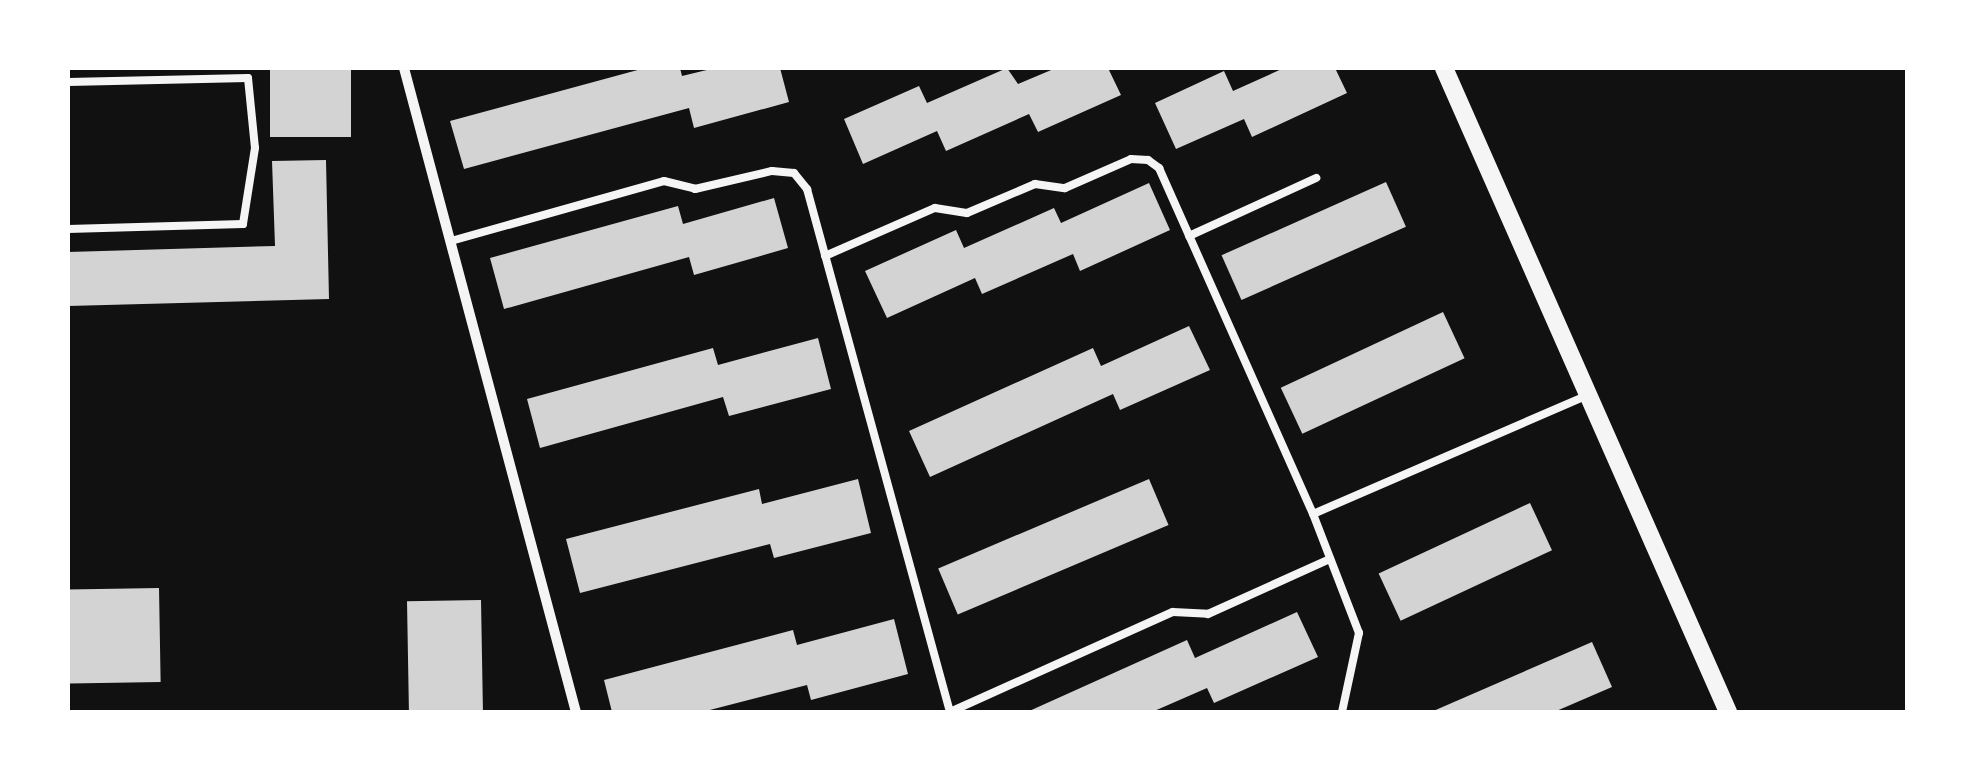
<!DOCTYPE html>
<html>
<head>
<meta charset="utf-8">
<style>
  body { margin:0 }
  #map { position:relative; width:1975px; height:780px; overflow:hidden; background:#111; font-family:Karla,sans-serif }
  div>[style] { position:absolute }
  .building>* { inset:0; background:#d3d3d3; transform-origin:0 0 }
  .service>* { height:8px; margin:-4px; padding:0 4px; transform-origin:4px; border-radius:4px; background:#f5f5f5 }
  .minor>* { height:10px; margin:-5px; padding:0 5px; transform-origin:5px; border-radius:5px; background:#f5f5f5 }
  .tertiary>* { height:18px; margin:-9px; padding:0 9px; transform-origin:9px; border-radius:9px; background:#f5f5f5 }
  span { translate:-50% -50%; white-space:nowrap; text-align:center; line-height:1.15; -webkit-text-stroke:8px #fff; paint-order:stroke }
  .frame { position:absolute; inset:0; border:70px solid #fff; pointer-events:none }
</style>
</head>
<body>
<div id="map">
  <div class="building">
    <div style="left:270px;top:68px;width:81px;height:69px"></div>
    <div style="clip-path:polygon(645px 68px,680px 68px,682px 76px,715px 68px,780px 68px,789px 102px,694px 128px,689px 108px,464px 169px,450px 121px)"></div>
    <div style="clip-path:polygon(1007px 68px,1018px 84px,1056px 68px,1108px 68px,1121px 95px,1038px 132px,1029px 114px,946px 151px,937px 131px,863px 164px,844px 119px,919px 86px,927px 103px)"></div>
    <div style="clip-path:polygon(1284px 68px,1335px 68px,1347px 93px,1252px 137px,1244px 119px,1176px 149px,1155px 103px,1224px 71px,1233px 91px)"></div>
    <div style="clip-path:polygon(326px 160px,329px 299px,68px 306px,68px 252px,275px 246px,272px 161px)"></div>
    <div style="left:1386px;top:182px;width:49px;height:180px;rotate:66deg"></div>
    <div style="clip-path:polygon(1149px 183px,1170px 230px,1080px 271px,1073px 254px,982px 294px,975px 278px,887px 318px,865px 271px,956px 230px,964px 248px,1054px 208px,1061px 223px)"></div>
    <div style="clip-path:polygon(774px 198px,788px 248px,694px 275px,689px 257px,504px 309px,490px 258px,678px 206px,683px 224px)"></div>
    <div style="left:1443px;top:312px;width:51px;height:179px;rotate:65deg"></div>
    <div style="clip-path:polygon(1189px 326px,1210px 370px,1120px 410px,1113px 394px,930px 477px,909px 431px,1093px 348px,1101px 366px)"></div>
    <div style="clip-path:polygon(818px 338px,831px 389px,729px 416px,723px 397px,540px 448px,527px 399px,713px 348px,718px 365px)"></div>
    <div style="clip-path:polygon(858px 479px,871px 533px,774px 558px,770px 544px,580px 593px,566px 539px,759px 489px,762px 504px)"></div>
    <div style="left:1149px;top:479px;width:50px;height:229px;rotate:67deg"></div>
    <div style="left:1530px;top:503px;width:52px;height:167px;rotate:65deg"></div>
    <div style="left:159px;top:588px;width:94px;height:91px;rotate:89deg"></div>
    <div style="left:481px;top:600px;width:112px;height:74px;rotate:89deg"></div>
    <div style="clip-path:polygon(1297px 612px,1318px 657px,1214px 703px,1207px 688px,1152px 712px,1027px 712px,1187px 640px,1195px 658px)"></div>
    <div style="clip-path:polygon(894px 619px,908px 674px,811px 700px,807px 685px,702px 712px,612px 712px,604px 680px,793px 630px,797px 645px)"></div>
    <div style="clip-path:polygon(1592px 642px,1612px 687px,1554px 712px,1431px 712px)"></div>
  </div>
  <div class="service">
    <div style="left:68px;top:82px;width:180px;rotate:-1.3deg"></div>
    <div style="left:248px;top:78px;width:70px;rotate:84.3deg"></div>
    <div style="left:255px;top:148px;width:77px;rotate:99deg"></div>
    <div style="left:243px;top:224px;width:175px;rotate:178.4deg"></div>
    <div style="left:1189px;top:236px;width:140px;rotate:-24.5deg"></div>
    <div style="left:451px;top:241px;width:221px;rotate:-15.7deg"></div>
    <div style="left:664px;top:181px;width:32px;rotate:14deg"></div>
    <div style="left:695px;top:189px;width:79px;rotate:-13.2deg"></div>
    <div style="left:772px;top:171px;width:22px;rotate:5deg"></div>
    <div style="left:794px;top:173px;width:21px;rotate:51deg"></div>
    <div style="left:807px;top:189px;width:542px;rotate:74.71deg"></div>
    <div style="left:825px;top:256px;width:120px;rotate:-23.6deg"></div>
    <div style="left:935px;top:208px;width:32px;rotate:9deg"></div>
    <div style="left:967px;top:213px;width:74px;rotate:-23.1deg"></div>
    <div style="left:1035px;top:184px;width:30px;rotate:8deg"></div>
    <div style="left:1065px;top:188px;width:72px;rotate:-23.7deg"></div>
    <div style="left:1131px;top:159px;width:17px;rotate:3deg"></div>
    <div style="left:1148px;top:160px;width:14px;rotate:36deg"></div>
    <div style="left:1159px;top:168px;width:379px;rotate:66deg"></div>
    <div style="left:950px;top:712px;width:244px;rotate:-24.2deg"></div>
    <div style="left:1173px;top:612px;width:35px;rotate:3deg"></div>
    <div style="left:1208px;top:614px;width:134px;rotate:-24.3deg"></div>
    <div style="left:1342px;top:712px;width:81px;rotate:-77.9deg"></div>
    <div style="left:1359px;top:633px;width:128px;rotate:-111.1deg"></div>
    <div style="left:1313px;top:514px;width:300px;rotate:-23.4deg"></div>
  </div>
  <div class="minor">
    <div style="left:404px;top:68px;width:667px;rotate:75.05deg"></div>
  </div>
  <div class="tertiary">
    <div style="left:1444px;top:68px;width:704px;rotate:66.2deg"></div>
  </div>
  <div class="frame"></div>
</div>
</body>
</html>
